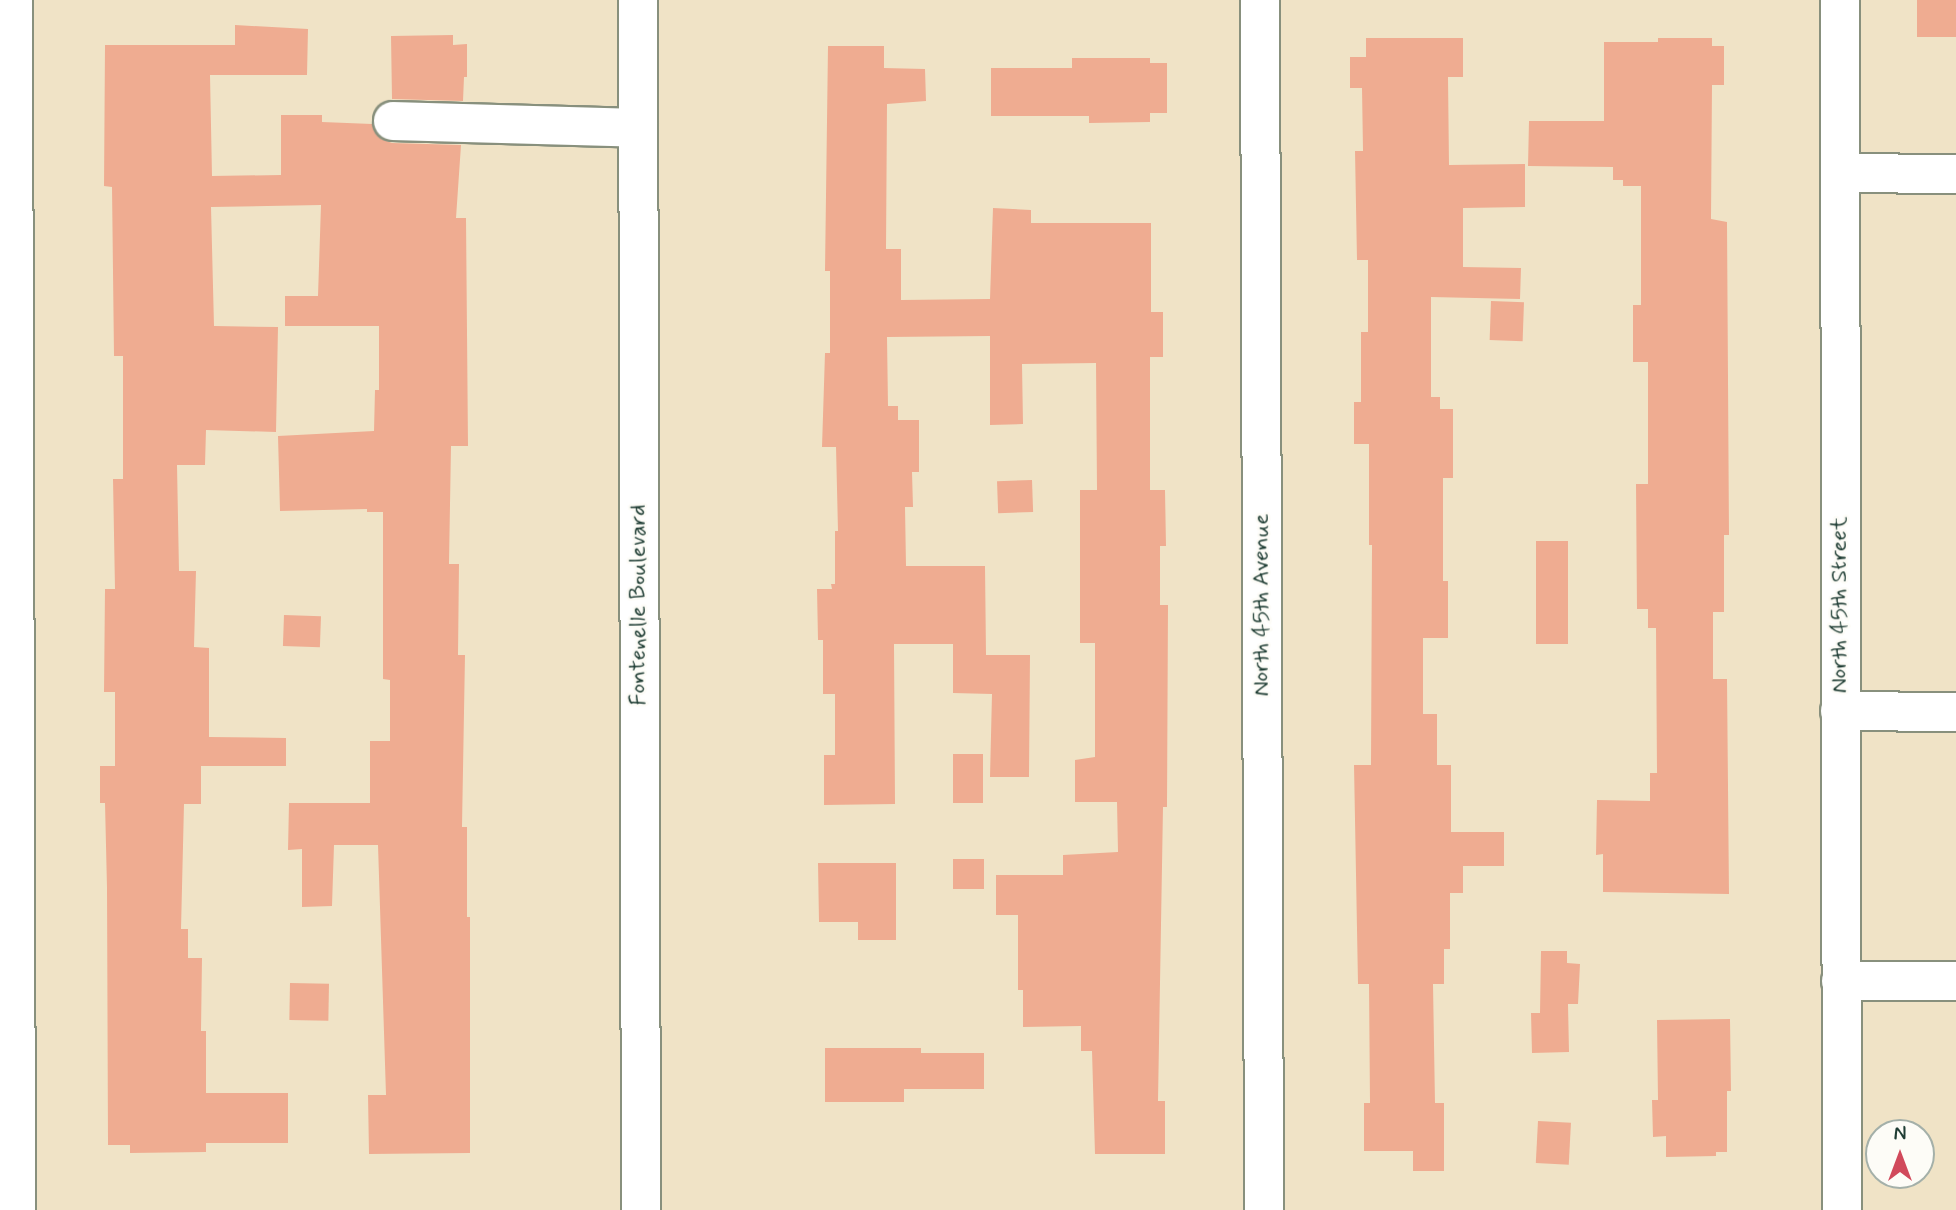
<!DOCTYPE html>
<html>
<head>
<meta charset="utf-8">
<style>
  body { margin:0 }
  #map { position:relative; width:1956px; height:1210px; overflow:hidden; background:#f0e3c6; font-family:Mynerve,sans-serif }
  div>[style] { position:absolute }
  .building>* { inset:0; background:#efac91; transform-origin:0 0 }
  .roads { filter:drop-shadow(2px 0 #88907d) drop-shadow(-2px 0 #88907d) drop-shadow(0 2px #88907d) drop-shadow(0 -2px #88907d) }
  .minor>* { height:38px; margin:-19px; padding:0 19px; transform-origin:19px; border-radius:19px; background:#fff }
  .major>* { height:38px; margin:-19px; padding:0 19px; transform-origin:19px; border-radius:19px; background:#fff }
  span { translate:-50% -50%; white-space:nowrap; text-align:center; line-height:1.15; -webkit-text-stroke:5px #fdfcf7; paint-order:stroke }
  .street-label { font-size:23px; color:#1f3d34 }
  .north { position:absolute; left:1865px; top:1119px; width:70px; height:70px; box-sizing:border-box; background:#fdfcf7; border:2px solid #a4b0a9; border-radius:50%; rotate:0deg; font-size:19px; font-weight:700; line-height:28px; text-align:center; color:#1f3d34 }
  .north::after { content:''; display:block; margin:auto; width:24px; height:32px; background:#d1495b; clip-path:polygon(50% 0,100% 100%,50% 72%,0 100%) }
</style>
</head>
<body>
<div id="map">
  <div class="building">
    <div style="left:1917px;top:0;width:39px;height:37px"></div>
    <div style="clip-path:polygon(235px 25px,308px 29px,307px 75px,210px 75px,212px 176px,281px 175px,281px 115px,322px 115px,322px 122px,372px 124px,381px 139px,392px 143px,461px 145px,456px 218px,466px 218px,468px 446px,451px 446px,449px 564px,459px 564px,458px 655px,465px 655px,462px 827px,467px 827px,467px 917px,470px 917px,470px 1153px,369px 1154px,368px 1095px,386px 1095px,378px 845px,334px 845px,332px 906px,302px 907px,302px 849px,288px 850px,289px 803px,370px 803px,370px 741px,390px 741px,390px 680px,383px 679px,383px 512px,367px 512px,367px 509px,280px 511px,278px 436px,374px 431px,375px 390px,379px 390px,379px 326px,285px 326px,285px 296px,318px 296px,321px 205px,211px 207px,214px 326px,278px 327px,276px 432px,206px 430px,205px 465px,177px 465px,179px 571px,196px 571px,194px 647px,209px 648px,209px 737px,286px 738px,286px 766px,201px 766px,201px 804px,184px 804px,181px 929px,188px 929px,188px 958px,202px 958px,201px 1031px,206px 1031px,206px 1093px,288px 1093px,288px 1143px,206px 1143px,206px 1152px,130px 1153px,130px 1145px,108px 1145px,107px 888px,105px 803px,100px 803px,100px 766px,115px 766px,115px 692px,104px 692px,105px 589px,115px 589px,113px 479px,123px 479px,123px 356px,114px 356px,112px 187px,104px 186px,105px 45px,235px 45px)"></div>
    <div style="clip-path:polygon(453px 35px,453px 45px,467px 44px,467px 77px,464px 77px,463px 101px,392px 99px,391px 36px)"></div>
    <div style="clip-path:polygon(1366px 38px,1463px 38px,1463px 77px,1448px 77px,1449px 165px,1525px 164px,1525px 207px,1463px 208px,1463px 267px,1521px 268px,1520px 299px,1431px 297px,1431px 397px,1440px 397px,1440px 409px,1453px 409px,1453px 478px,1443px 478px,1443px 581px,1448px 581px,1448px 638px,1423px 638px,1423px 714px,1437px 714px,1437px 765px,1451px 765px,1451px 832px,1504px 832px,1504px 866px,1463px 866px,1463px 893px,1450px 893px,1450px 949px,1444px 949px,1444px 984px,1433px 984px,1435px 1103px,1444px 1103px,1444px 1171px,1413px 1171px,1413px 1151px,1364px 1151px,1364px 1103px,1370px 1103px,1369px 984px,1358px 984px,1354px 765px,1371px 765px,1372px 545px,1369px 545px,1369px 444px,1354px 444px,1354px 402px,1361px 402px,1361px 332px,1368px 332px,1368px 260px,1357px 260px,1355px 151px,1363px 151px,1362px 88px,1350px 88px,1350px 57px,1366px 57px)"></div>
    <div style="clip-path:polygon(1658px 38px,1712px 38px,1712px 46px,1724px 46px,1724px 85px,1712px 85px,1711px 219px,1727px 222px,1729px 535px,1724px 535px,1724px 612px,1713px 612px,1713px 679px,1727px 679px,1729px 894px,1603px 892px,1603px 854px,1596px 855px,1597px 800px,1650px 801px,1650px 773px,1657px 773px,1656px 628px,1648px 628px,1648px 609px,1637px 609px,1636px 484px,1648px 484px,1648px 362px,1633px 362px,1633px 305px,1641px 305px,1641px 186px,1623px 186px,1623px 180px,1613px 180px,1613px 167px,1528px 166px,1529px 121px,1604px 121px,1604px 42px,1658px 42px)"></div>
    <div style="clip-path:polygon(828px 46px,884px 46px,884px 68px,925px 69px,926px 101px,887px 104px,886px 249px,901px 249px,901px 300px,990px 299px,993px 208px,1031px 210px,1031px 223px,1151px 223px,1151px 312px,1163px 312px,1163px 357px,1150px 357px,1150px 490px,1165px 490px,1166px 546px,1160px 546px,1160px 605px,1168px 605px,1167px 807px,1163px 807px,1158px 1101px,1165px 1101px,1165px 1154px,1095px 1154px,1092px 1051px,1081px 1051px,1081px 1026px,1023px 1027px,1023px 990px,1018px 990px,1018px 915px,996px 915px,996px 875px,1063px 875px,1063px 855px,1118px 852px,1117px 802px,1075px 802px,1075px 760px,1095px 757px,1095px 643px,1080px 643px,1080px 490px,1097px 490px,1096px 363px,1022px 364px,1023px 424px,990px 425px,990px 336px,887px 337px,888px 406px,898px 406px,898px 420px,919px 420px,919px 472px,912px 472px,913px 507px,905px 507px,906px 566px,985px 566px,986px 655px,1030px 655px,1029px 777px,990px 777px,992px 694px,953px 693px,953px 644px,894px 644px,895px 804px,824px 805px,824px 755px,835px 755px,835px 694px,823px 694px,823px 640px,818px 640px,817px 589px,832px 589px,831px 584px,835px 584px,835px 531px,838px 531px,836px 447px,822px 447px,825px 353px,830px 353px,830px 271px,825px 271px)"></div>
    <div style="clip-path:polygon(1072px 58px,1150px 58px,1150px 63px,1167px 63px,1167px 113px,1150px 113px,1150px 122px,1089px 123px,1089px 116px,991px 116px,991px 68px,1072px 68px)"></div>
    <div style="left:1491px;top:301px;width:33px;height:39px;rotate:2deg"></div>
    <div style="left:1032px;top:480px;width:32px;height:35px;rotate:88deg"></div>
    <div style="left:1536px;top:541px;width:32px;height:103px"></div>
    <div style="left:284px;top:615px;width:37px;height:31px;rotate:2deg"></div>
    <div style="left:953px;top:754px;width:30px;height:49px"></div>
    <div style="left:984px;top:859px;width:30px;height:31px;rotate:90deg"></div>
    <div style="clip-path:polygon(818px 863px,896px 863px,896px 940px,858px 940px,858px 922px,819px 922px)"></div>
    <div style="clip-path:polygon(1541px 951px,1567px 951px,1567px 963px,1580px 964px,1578px 1004px,1568px 1004px,1569px 1052px,1532px 1053px,1531px 1013px,1540px 1013px)"></div>
    <div style="left:290px;top:983px;width:39px;height:37px;rotate:1deg"></div>
    <div style="clip-path:polygon(1730px 1019px,1731px 1091px,1727px 1091px,1727px 1152px,1716px 1152px,1716px 1156px,1666px 1157px,1666px 1136px,1653px 1137px,1652px 1100px,1658px 1100px,1657px 1020px)"></div>
    <div style="clip-path:polygon(825px 1048px,921px 1048px,921px 1053px,984px 1053px,984px 1089px,904px 1089px,904px 1102px,825px 1102px)"></div>
    <div style="left:1538px;top:1121px;width:33px;height:42px;rotate:3deg"></div>
  </div>
  <div class="roads">
    <div class="minor">
      <div style="left:13px;top:0;width:1210px;rotate:89.86deg"></div>
      <div style="left:1260px;top:0;width:1210px;rotate:89.81deg"></div>
      <div style="left:1840px;top:0;width:1210px;rotate:89.91deg"></div>
      <div style="left:393px;top:121px;width:245px;rotate:1.6deg"></div>
      <div style="left:1840px;top:173px;width:116px;rotate:0.5deg"></div>
      <div style="left:1840px;top:711px;width:116px;rotate:0.5deg"></div>
      <div style="left:1841px;top:981px;width:115px"></div>
    </div>
    <div class="major">
      <div style="left:638px;top:0;width:1210px;rotate:89.86deg"></div>
    </div>
  </div>
  <div class="street-label">
    <span style="left:639px;top:605px;rotate:-90deg">Fontenelle Boulevard</span>
    <span style="left:1262px;top:605px;rotate:-90deg">North 45th Avenue</span>
    <span style="left:1840px;top:605px;rotate:-90deg">North 45th Street</span>
  </div>
  <div class="north">N</div>
</div>
</body>
</html>
